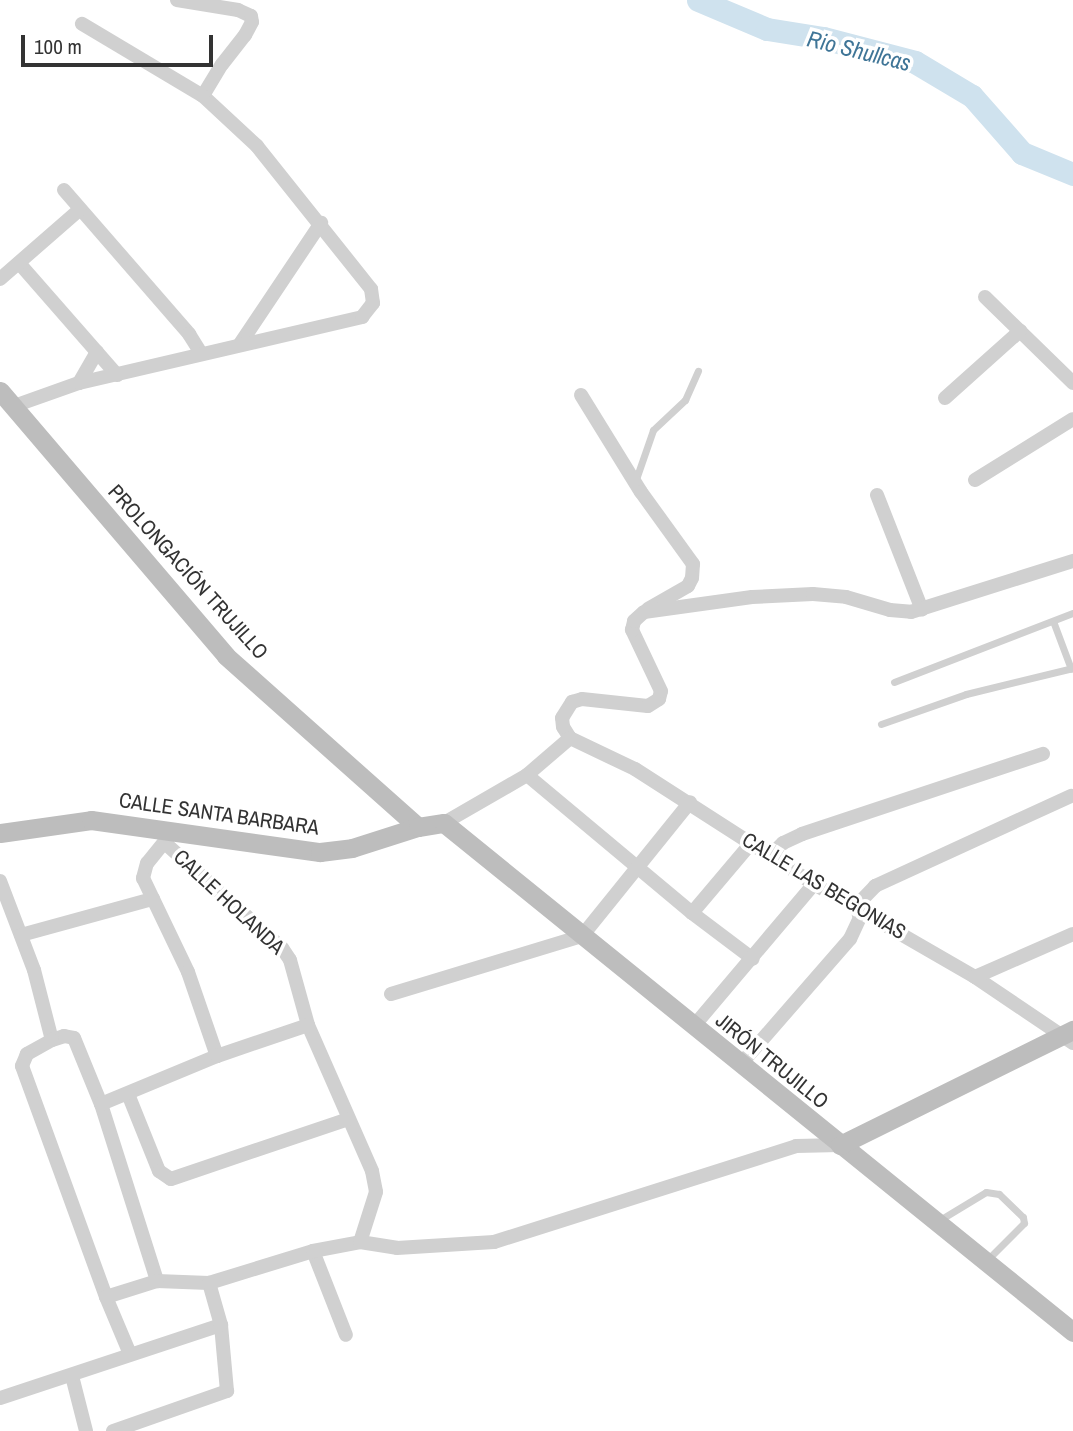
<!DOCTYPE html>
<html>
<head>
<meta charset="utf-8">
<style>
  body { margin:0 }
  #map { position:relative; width:1073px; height:1431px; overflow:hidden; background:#fff; font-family:"Archivo Narrow",sans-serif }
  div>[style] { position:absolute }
  .river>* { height:23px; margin:-11.5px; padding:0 11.5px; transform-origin:11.5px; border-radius:11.5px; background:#cfe2ee }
  .lane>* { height:7px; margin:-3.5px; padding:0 3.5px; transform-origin:3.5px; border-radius:3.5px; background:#d0d0d0 }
  .street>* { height:14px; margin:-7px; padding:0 7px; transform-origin:7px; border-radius:7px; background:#d0d0d0 }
  .secondary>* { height:19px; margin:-9.5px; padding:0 9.5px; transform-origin:9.5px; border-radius:9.5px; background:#bdbdbd }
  span { translate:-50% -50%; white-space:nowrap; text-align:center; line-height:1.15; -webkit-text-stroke:7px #fff; paint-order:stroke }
  .street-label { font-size:21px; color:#333 }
  .water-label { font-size:23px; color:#3f7597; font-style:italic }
  .scale { position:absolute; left:21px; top:35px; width:192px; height:32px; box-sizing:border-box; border:4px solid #333; border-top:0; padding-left:9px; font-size:21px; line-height:24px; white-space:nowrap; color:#333; -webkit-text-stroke:5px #fff; paint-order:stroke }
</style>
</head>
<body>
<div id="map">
  <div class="river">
    <div style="left:698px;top:0;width:75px;rotate:22.8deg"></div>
    <div style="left:767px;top:29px;width:57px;rotate:9.1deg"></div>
    <div style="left:823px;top:38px;width:95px;rotate:14.6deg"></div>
    <div style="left:915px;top:62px;width:66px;rotate:30.8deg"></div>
    <div style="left:972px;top:96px;width:76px;rotate:48.7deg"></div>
    <div style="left:1022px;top:153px;width:55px;rotate:22.4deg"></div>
  </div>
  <div class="lane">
    <div style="left:635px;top:482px;width:55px;rotate:-70.9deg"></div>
    <div style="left:653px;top:430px;width:44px;rotate:-43.2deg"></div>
    <div style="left:685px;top:400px;width:32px;rotate:-66deg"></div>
    <div style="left:1053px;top:621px;width:51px;rotate:69.4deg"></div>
    <div style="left:894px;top:682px;width:192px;rotate:-21.1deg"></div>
    <div style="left:881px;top:724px;width:90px;rotate:-19.4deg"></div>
    <div style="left:966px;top:694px;width:110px;rotate:-13.7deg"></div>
    <div style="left:938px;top:1221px;width:56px;rotate:-31.1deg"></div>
    <div style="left:986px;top:1192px;width:13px;rotate:9deg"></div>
    <div style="left:999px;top:1194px;width:33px;rotate:44deg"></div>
    <div style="left:1023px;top:1217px;width:6px;rotate:81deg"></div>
    <div style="left:1024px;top:1223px;width:54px;rotate:135deg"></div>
  </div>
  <div class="street">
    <div style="left:177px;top:0;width:62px;rotate:9.3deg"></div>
    <div style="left:238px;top:10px;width:14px;rotate:25deg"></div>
    <div style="left:251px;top:16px;width:6px;rotate:81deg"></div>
    <div style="left:252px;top:22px;width:15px;rotate:118deg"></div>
    <div style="left:245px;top:35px;width:37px;rotate:128deg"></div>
    <div style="left:222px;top:64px;width:37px;rotate:121deg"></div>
    <div style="left:64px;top:190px;width:191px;rotate:49deg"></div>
    <div style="left:189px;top:334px;width:22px;rotate:58deg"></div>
    <div style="left:19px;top:263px;width:149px;rotate:48.8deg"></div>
    <div style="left:0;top:279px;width:105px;rotate:-41.1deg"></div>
    <div style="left:985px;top:297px;width:123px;rotate:44.3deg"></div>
    <div style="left:240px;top:344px;width:146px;rotate:-56.2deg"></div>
    <div style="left:79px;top:383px;width:36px;rotate:-60deg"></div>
    <div style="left:581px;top:395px;width:114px;rotate:58.3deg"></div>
    <div style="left:641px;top:492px;width:89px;rotate:54.2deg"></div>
    <div style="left:693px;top:564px;width:14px;rotate:94deg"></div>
    <div style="left:692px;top:578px;width:9px;rotate:117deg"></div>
    <div style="left:688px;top:586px;width:46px;rotate:150.1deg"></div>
    <div style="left:945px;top:398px;width:101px;rotate:-41.8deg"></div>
    <div style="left:14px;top:406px;width:69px;rotate:-19.5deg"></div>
    <div style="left:79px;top:383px;width:291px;rotate:-13.1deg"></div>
    <div style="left:362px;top:317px;width:18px;rotate:-52deg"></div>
    <div style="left:373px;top:303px;width:14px;rotate:-98deg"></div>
    <div style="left:371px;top:289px;width:183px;rotate:-128.6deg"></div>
    <div style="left:257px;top:146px;width:74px;rotate:-137.2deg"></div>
    <div style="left:203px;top:96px;width:141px;rotate:-149.2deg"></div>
    <div style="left:975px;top:480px;width:115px;rotate:-31.9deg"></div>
    <div style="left:877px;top:495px;width:123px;rotate:68.6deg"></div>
    <div style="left:570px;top:738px;width:13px;rotate:-122deg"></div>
    <div style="left:563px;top:727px;width:9px;rotate:-96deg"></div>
    <div style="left:562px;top:718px;width:19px;rotate:-58deg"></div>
    <div style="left:572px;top:702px;width:10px;rotate:-17deg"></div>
    <div style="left:582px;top:699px;width:66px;rotate:6.1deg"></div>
    <div style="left:648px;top:706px;width:13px;rotate:-32deg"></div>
    <div style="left:659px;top:699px;width:8px;rotate:-76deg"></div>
    <div style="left:661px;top:691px;width:68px;rotate:-115.4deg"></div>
    <div style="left:632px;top:630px;width:9px;rotate:-77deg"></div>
    <div style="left:634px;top:621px;width:13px;rotate:-42deg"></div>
    <div style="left:644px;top:612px;width:109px;rotate:-7.9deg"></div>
    <div style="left:752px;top:597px;width:61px;rotate:-2.8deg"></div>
    <div style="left:813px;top:594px;width:33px;rotate:5deg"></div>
    <div style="left:846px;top:597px;width:46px;rotate:16.5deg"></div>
    <div style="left:890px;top:610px;width:21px;rotate:5deg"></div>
    <div style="left:911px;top:612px;width:170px;rotate:-17.5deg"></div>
    <div style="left:570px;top:738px;width:72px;rotate:25.5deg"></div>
    <div style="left:635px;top:769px;width:213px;rotate:32.7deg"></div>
    <div style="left:814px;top:884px;width:186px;rotate:30deg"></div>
    <div style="left:975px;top:977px;width:118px;rotate:34deg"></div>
    <div style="left:527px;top:775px;width:215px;rotate:39.9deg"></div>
    <div style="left:692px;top:913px;width:76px;rotate:37deg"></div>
    <div style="left:444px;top:823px;width:96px;rotate:-30deg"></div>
    <div style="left:527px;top:775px;width:57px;rotate:-40.7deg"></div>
    <div style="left:170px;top:835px;width:36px;rotate:129deg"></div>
    <div style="left:147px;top:863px;width:16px;rotate:105deg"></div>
    <div style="left:143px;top:878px;width:104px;rotate:64.4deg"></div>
    <div style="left:188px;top:972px;width:89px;rotate:71deg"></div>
    <div style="left:166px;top:844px;width:156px;rotate:41.9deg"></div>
    <div style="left:282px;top:948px;width:14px;rotate:56deg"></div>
    <div style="left:290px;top:960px;width:67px;rotate:74.5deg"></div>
    <div style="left:308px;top:1025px;width:159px;rotate:66.3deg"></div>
    <div style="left:372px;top:1171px;width:21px;rotate:79deg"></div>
    <div style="left:376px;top:1192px;width:52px;rotate:107.7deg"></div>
    <div style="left:771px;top:855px;width:17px;rotate:-45deg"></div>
    <div style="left:783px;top:843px;width:21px;rotate:-25deg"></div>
    <div style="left:802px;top:834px;width:254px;rotate:-18.4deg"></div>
    <div style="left:0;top:881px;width:95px;rotate:69.1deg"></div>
    <div style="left:34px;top:970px;width:72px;rotate:75.6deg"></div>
    <div style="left:52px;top:1040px;width:13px;rotate:-18deg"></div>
    <div style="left:64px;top:1036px;width:10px;rotate:11deg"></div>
    <div style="left:74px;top:1038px;width:71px;rotate:67.8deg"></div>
    <div style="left:101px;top:1104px;width:186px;rotate:72.4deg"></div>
    <div style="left:157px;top:1281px;width:52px;rotate:2.2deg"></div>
    <div style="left:692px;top:913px;width:93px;rotate:-49.8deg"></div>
    <div style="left:21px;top:935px;width:137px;rotate:-15.3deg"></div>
    <div style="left:975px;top:977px;width:107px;rotate:-23.7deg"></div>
    <div style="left:391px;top:994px;width:200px;rotate:-16.9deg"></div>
    <div style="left:582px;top:936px;width:172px;rotate:-51.1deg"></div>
    <div style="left:693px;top:1027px;width:187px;rotate:-49.8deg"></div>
    <div style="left:52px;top:1040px;width:29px;rotate:151deg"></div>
    <div style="left:27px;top:1054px;width:13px;rotate:113deg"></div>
    <div style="left:22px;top:1066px;width:246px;rotate:70deg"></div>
    <div style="left:740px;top:1065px;width:167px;rotate:-48.9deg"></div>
    <div style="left:850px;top:939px;width:23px;rotate:-65deg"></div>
    <div style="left:860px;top:918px;width:13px;rotate:-108deg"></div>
    <div style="left:856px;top:906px;width:28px;rotate:-46deg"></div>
    <div style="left:875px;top:886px;width:216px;rotate:-24.7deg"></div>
    <div style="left:128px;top:1094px;width:83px;rotate:68.1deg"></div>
    <div style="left:159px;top:1171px;width:14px;rotate:34deg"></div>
    <div style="left:171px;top:1179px;width:187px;rotate:-18.7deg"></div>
    <div style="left:101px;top:1104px;width:126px;rotate:-22.5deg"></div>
    <div style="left:217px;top:1056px;width:96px;rotate:-18.8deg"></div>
    <div style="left:313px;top:1251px;width:90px;rotate:68.6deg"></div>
    <div style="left:130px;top:1354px;width:62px;rotate:-112.8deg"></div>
    <div style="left:106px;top:1297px;width:53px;rotate:-17.4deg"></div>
    <div style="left:72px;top:1376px;width:57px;rotate:75.7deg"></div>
    <div style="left:0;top:1398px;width:233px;rotate:-18.3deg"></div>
    <div style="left:113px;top:1431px;width:121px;rotate:-19.3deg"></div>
    <div style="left:227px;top:1391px;width:66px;rotate:-95.2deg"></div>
    <div style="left:221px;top:1325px;width:44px;rotate:-105.9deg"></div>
    <div style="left:209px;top:1283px;width:109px;rotate:-17.1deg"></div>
    <div style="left:313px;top:1251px;width:48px;rotate:-10.8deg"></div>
    <div style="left:360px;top:1242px;width:37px;rotate:9deg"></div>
    <div style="left:397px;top:1248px;width:97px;rotate:-3.5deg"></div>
    <div style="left:494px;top:1242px;width:317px;rotate:-17.6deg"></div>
    <div style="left:796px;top:1146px;width:44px;rotate:-1.3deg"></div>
  </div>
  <div class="secondary">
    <div style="left:0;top:391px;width:348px;rotate:49.5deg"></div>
    <div style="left:226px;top:656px;width:257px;rotate:41.7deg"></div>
    <div style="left:0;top:833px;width:92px;rotate:-8.1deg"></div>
    <div style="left:91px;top:820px;width:231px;rotate:8deg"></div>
    <div style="left:320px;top:852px;width:32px;rotate:-7deg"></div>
    <div style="left:352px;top:848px;width:69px;rotate:-17.7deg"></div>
    <div style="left:418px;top:827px;width:26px;rotate:-9deg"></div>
    <div style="left:444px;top:823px;width:809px;rotate:38.98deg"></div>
    <div style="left:840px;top:1145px;width:260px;rotate:-26.3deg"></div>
  </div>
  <div class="street-label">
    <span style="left:188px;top:572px;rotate:48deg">PROLONGACIÓN TRUJILLO</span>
    <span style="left:219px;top:814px;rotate:8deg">CALLE SANTA BARBARA</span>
    <span style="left:824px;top:886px;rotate:31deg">CALLE LAS BEGONIAS</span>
    <span style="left:229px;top:902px;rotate:43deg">CALLE HOLANDA</span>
    <span style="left:772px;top:1061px;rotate:39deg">JIRÓN TRUJILLO</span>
  </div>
  <div class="water-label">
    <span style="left:859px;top:51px;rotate:14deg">Rio Shullcas</span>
  </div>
  <div class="scale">100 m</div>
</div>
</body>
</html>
